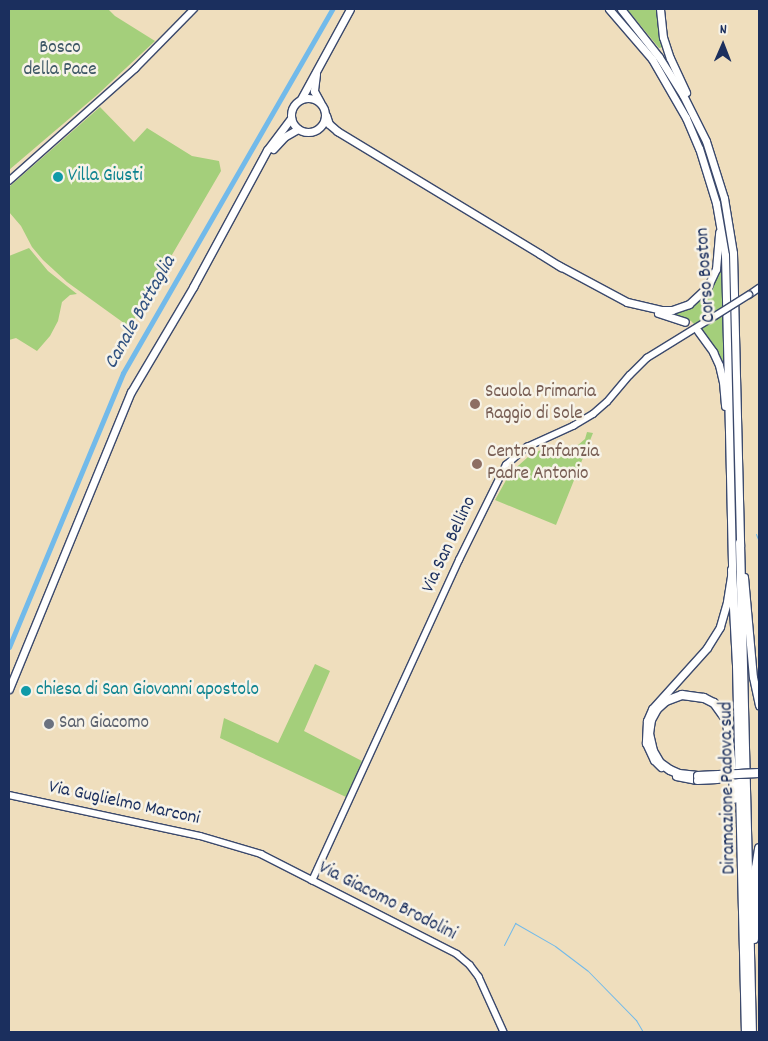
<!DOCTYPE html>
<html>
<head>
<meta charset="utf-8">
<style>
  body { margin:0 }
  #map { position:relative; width:768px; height:1041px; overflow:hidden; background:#efdebd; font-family:Dekko,sans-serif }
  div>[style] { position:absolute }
  .green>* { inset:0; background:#a4cf7b }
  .stream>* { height:1px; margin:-0.5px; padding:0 0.5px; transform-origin:0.5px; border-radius:0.5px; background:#72baea }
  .canal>* { height:5px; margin:-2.5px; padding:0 2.5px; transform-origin:2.5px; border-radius:2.5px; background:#72baea }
  .roads { filter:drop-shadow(1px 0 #3b496c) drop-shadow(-1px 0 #3b496c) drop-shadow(0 1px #3b496c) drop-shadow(0 -1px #3b496c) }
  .tertiary>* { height:5.5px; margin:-2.75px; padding:0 2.75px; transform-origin:2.75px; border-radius:2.75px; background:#fff }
  .primary>* { height:7px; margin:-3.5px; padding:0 3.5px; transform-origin:3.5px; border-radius:3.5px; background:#fff }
  .primary>.ring { margin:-3.5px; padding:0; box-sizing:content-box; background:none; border:7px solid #fff; border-radius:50% }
  .trunk>* { height:7px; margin:-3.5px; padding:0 3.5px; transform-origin:3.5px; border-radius:3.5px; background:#fff }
  .motorway>* { height:8px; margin:-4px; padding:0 4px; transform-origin:4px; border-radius:4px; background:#fff }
  .bridges { filter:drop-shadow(1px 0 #3b496c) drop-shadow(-1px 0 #3b496c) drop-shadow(0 1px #3b496c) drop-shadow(0 -1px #3b496c) }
  .tertiary-bridge>* { height:5.5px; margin:-2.75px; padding:0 2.75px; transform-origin:2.75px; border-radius:2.75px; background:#fff }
  .trunk-bridge>* { height:7px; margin:-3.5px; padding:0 3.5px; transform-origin:3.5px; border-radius:3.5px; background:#fff }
  .motorway-bridge>* { height:8px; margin:-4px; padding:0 4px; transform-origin:4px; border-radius:4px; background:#fff }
  .dots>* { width:14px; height:14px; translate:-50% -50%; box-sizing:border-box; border:2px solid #f7f3e8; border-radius:50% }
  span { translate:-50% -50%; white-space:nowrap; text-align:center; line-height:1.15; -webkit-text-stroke:5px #f7f3e8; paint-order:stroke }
  .park-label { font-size:19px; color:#3d5765 }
  .culture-label { font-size:19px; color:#0d838f }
  .left { translate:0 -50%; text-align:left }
  .street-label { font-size:19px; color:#1b2f5e }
  .education-label { font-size:19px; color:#785e54 }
  .worship-label { font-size:19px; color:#5b616d }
  .water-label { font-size:20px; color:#315281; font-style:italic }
  .frame { position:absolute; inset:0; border:10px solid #1b2f5e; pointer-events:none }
  .north { position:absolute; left:698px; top:20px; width:50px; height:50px; -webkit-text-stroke:4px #f7f3e8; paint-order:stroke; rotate:1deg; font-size:14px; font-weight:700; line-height:20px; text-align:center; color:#1b2f5e }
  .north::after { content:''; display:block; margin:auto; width:18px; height:22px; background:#1b2f5e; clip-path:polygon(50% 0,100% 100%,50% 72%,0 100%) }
</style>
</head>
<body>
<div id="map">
  <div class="green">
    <div style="clip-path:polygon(9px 9px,108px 9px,115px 16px,155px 41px,97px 95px,9px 170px)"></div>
    <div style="clip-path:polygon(627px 9px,661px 9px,664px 47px,659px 48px)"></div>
    <div style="clip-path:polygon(100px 107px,134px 142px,147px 128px,192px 156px,219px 161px,221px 171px,131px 325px,128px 326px,67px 282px,43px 260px,32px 247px,21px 226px,9px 212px,9px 187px)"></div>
    <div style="clip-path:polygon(29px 248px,48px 271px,77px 294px,70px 295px,62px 302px,58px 321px,50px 336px,37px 351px,16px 338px,9px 340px,9px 256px)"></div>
    <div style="clip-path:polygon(718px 270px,721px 270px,722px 286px,724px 363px,721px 363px,704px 334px,691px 321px,675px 315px,675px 311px,684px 308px)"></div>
    <div style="clip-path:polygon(587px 432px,593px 433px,556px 525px,495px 500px,510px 473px,528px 457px,544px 448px,578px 445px,585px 439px)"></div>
    <div style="clip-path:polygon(315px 664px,330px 671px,304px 731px,362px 761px,346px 797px,220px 738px,224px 718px,278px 743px)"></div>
  </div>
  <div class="stream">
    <div style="left:756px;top:534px;width:9px;rotate:69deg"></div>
    <div style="left:504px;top:945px;width:25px;rotate:-63deg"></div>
    <div style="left:515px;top:923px;width:46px;rotate:29.9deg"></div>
    <div style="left:555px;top:946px;width:41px;rotate:37.1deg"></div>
    <div style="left:588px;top:971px;width:69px;rotate:45.6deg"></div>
    <div style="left:636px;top:1020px;width:14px;rotate:60deg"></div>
  </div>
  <div class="canal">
    <div style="left:9px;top:647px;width:297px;rotate:-67.4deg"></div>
    <div style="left:123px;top:373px;width:420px;rotate:-60.1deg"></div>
  </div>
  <div class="roads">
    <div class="tertiary">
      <div style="left:9px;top:181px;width:169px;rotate:-41.6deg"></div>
      <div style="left:135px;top:69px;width:84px;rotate:-45.5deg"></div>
      <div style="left:749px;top:295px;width:12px;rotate:-35deg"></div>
      <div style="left:9px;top:795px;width:195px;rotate:12.1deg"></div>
      <div style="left:200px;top:836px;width:64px;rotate:16.4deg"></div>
      <div style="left:261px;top:854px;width:220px;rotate:27deg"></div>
      <div style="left:457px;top:954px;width:17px;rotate:40deg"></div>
      <div style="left:470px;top:965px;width:15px;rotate:53deg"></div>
      <div style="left:479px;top:977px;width:60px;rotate:65.6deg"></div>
      <div style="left:312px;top:881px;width:353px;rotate:-65.4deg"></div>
      <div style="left:459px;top:560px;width:106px;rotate:-63.7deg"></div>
      <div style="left:506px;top:465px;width:28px;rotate:-41deg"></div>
      <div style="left:527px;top:447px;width:51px;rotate:-24.5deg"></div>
      <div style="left:573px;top:426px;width:23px;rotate:-31deg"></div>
      <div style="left:593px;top:414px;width:18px;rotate:-41deg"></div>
      <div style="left:607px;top:402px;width:35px;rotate:-50deg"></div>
      <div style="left:630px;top:375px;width:24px;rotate:-45deg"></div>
      <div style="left:647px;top:358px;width:80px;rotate:-31.7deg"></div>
    </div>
    <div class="primary">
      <div style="left:316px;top:74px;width:17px;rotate:97deg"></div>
      <div style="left:314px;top:91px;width:13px;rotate:61deg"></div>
      <div class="ring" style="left:291px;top:98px;width:27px;height:27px"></div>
      <div style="left:301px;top:99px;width:102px;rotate:-61.4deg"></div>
      <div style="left:326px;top:115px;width:9px;rotate:72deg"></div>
      <div style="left:329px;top:124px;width:11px;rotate:41deg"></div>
      <div style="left:337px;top:131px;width:237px;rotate:31.2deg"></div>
      <div style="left:273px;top:149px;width:16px;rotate:-47deg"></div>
      <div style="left:284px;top:137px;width:16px;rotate:-30deg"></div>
      <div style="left:9px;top:689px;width:321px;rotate:-67.7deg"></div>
      <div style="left:131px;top:392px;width:122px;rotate:-59.4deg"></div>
      <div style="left:193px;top:287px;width:156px;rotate:-61.6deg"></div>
      <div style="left:267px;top:150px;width:40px;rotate:-53deg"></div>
    </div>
    <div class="trunk">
      <div style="left:609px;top:9px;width:66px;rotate:49.3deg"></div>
      <div style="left:652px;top:59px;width:68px;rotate:60deg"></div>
      <div style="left:686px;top:118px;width:33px;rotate:67deg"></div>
      <div style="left:699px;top:148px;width:58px;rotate:72.8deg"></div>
      <div style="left:716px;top:203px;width:53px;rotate:80.2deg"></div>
      <div style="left:725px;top:255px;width:315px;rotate:88.7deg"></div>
      <div style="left:732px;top:570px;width:32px;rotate:99deg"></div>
      <div style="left:727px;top:602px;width:26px;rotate:106deg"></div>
      <div style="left:720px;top:627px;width:25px;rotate:122deg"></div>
      <div style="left:707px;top:648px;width:82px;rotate:132deg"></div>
      <div style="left:652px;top:709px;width:13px;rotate:113deg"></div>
      <div style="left:647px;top:721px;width:22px;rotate:93deg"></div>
      <div style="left:646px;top:743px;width:19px;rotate:65deg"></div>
      <div style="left:654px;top:760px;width:10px;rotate:45deg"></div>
      <div style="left:621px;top:9px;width:61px;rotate:51.6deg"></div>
      <div style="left:659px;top:57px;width:45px;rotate:57.7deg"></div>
      <div style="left:683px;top:95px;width:51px;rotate:63.4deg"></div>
      <div style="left:706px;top:141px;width:60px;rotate:72.5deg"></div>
      <div style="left:724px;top:198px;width:56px;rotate:80.7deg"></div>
      <div style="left:733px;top:253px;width:293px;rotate:88.6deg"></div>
      <div style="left:660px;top:9px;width:28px;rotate:84deg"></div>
      <div style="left:663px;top:37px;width:22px;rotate:72deg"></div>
      <div style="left:670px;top:58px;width:38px;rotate:65deg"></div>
      <div style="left:540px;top:254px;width:25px;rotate:32deg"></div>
      <div style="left:558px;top:265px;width:78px;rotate:28.2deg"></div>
      <div style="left:627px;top:302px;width:36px;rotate:13deg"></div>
      <div style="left:662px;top:310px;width:10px"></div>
      <div style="left:672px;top:310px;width:18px;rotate:-19deg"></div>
      <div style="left:689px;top:304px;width:26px;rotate:-43deg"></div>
      <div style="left:708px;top:286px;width:19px;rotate:-65deg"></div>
      <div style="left:716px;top:269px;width:37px;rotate:-85deg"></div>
      <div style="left:658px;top:313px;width:28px;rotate:18deg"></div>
      <div style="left:698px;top:331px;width:26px;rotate:54deg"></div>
      <div style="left:713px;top:352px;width:14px;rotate:65deg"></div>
      <div style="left:719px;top:365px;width:17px;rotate:77deg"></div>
      <div style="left:723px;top:382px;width:24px;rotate:85deg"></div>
      <div style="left:744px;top:577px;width:100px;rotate:84.9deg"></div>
      <div style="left:753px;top:677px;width:29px;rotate:78deg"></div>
      <div style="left:676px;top:776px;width:21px;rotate:11deg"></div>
    </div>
    <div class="motorway">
      <div style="left:740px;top:543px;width:489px;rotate:88.6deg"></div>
      <div style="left:732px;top:570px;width:96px;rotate:87deg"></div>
      <div style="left:737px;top:666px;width:366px;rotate:88.6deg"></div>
      <div style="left:698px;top:776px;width:19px;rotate:-174deg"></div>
      <div style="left:679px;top:774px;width:10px;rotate:-156deg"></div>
      <div style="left:670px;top:770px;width:12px;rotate:-145deg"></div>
      <div style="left:660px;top:763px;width:14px;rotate:-120deg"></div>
      <div style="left:653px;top:751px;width:17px;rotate:-103deg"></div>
      <div style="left:649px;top:734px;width:14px;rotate:-82deg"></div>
      <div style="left:651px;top:720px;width:13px;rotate:-61deg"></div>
      <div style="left:657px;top:709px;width:12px;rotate:-42deg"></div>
      <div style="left:666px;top:701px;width:17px;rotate:-21deg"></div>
      <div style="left:682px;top:695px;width:22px;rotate:8deg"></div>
      <div style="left:704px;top:698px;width:11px;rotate:27deg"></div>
      <div style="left:714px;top:703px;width:22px;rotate:54deg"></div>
      <div style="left:727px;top:721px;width:78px;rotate:84.1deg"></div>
      <div style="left:754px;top:939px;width:71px;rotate:-88.4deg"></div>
      <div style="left:756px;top:868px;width:20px;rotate:-81deg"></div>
    </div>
  </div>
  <div class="bridges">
    <div class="tertiary-bridge">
      <div style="left:715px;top:316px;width:40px;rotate:-32deg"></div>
    </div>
    <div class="trunk-bridge">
      <div style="left:697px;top:780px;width:20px;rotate:-3deg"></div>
    </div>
    <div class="motorway-bridge">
      <div style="left:698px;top:776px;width:61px;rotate:-2.8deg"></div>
    </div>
  </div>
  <div class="dots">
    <div style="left:58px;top:177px;background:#0f9aa8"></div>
    <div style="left:475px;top:404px;background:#8d6e63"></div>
    <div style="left:477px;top:464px;background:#8d6e63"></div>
    <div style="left:26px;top:691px;background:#0f9aa8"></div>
    <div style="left:49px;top:724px;background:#6b7280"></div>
  </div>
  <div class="park-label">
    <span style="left:60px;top:60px">Bosco<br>della Pace</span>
  </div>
  <div class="culture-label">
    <span class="left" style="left:68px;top:177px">Villa Giusti</span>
    <span class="left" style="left:36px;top:691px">chiesa di San Giovanni apostolo</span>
  </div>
  <div class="street-label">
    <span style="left:707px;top:275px;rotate:-94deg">Corso Boston</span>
    <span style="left:450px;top:545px;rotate:-65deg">Via San Bellino</span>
    <span style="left:729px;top:788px;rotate:-91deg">Diramazione Padova sud</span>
    <span style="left:124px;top:804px;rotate:12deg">Via Guglielmo Marconi</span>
    <span style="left:387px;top:902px;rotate:27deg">Via Giacomo Brodolini</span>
  </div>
  <div class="education-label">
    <span class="left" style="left:485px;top:404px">Scuola Primaria<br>Raggio di Sole</span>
    <span class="left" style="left:487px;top:464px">Centro Infanzia<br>Padre Antonio</span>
  </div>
  <div class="worship-label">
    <span class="left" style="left:59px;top:724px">San Giacomo</span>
  </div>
  <div class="water-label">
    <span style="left:141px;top:313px;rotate:-61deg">Canale Battaglia</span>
  </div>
  <div class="frame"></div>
  <div class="north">N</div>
</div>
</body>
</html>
